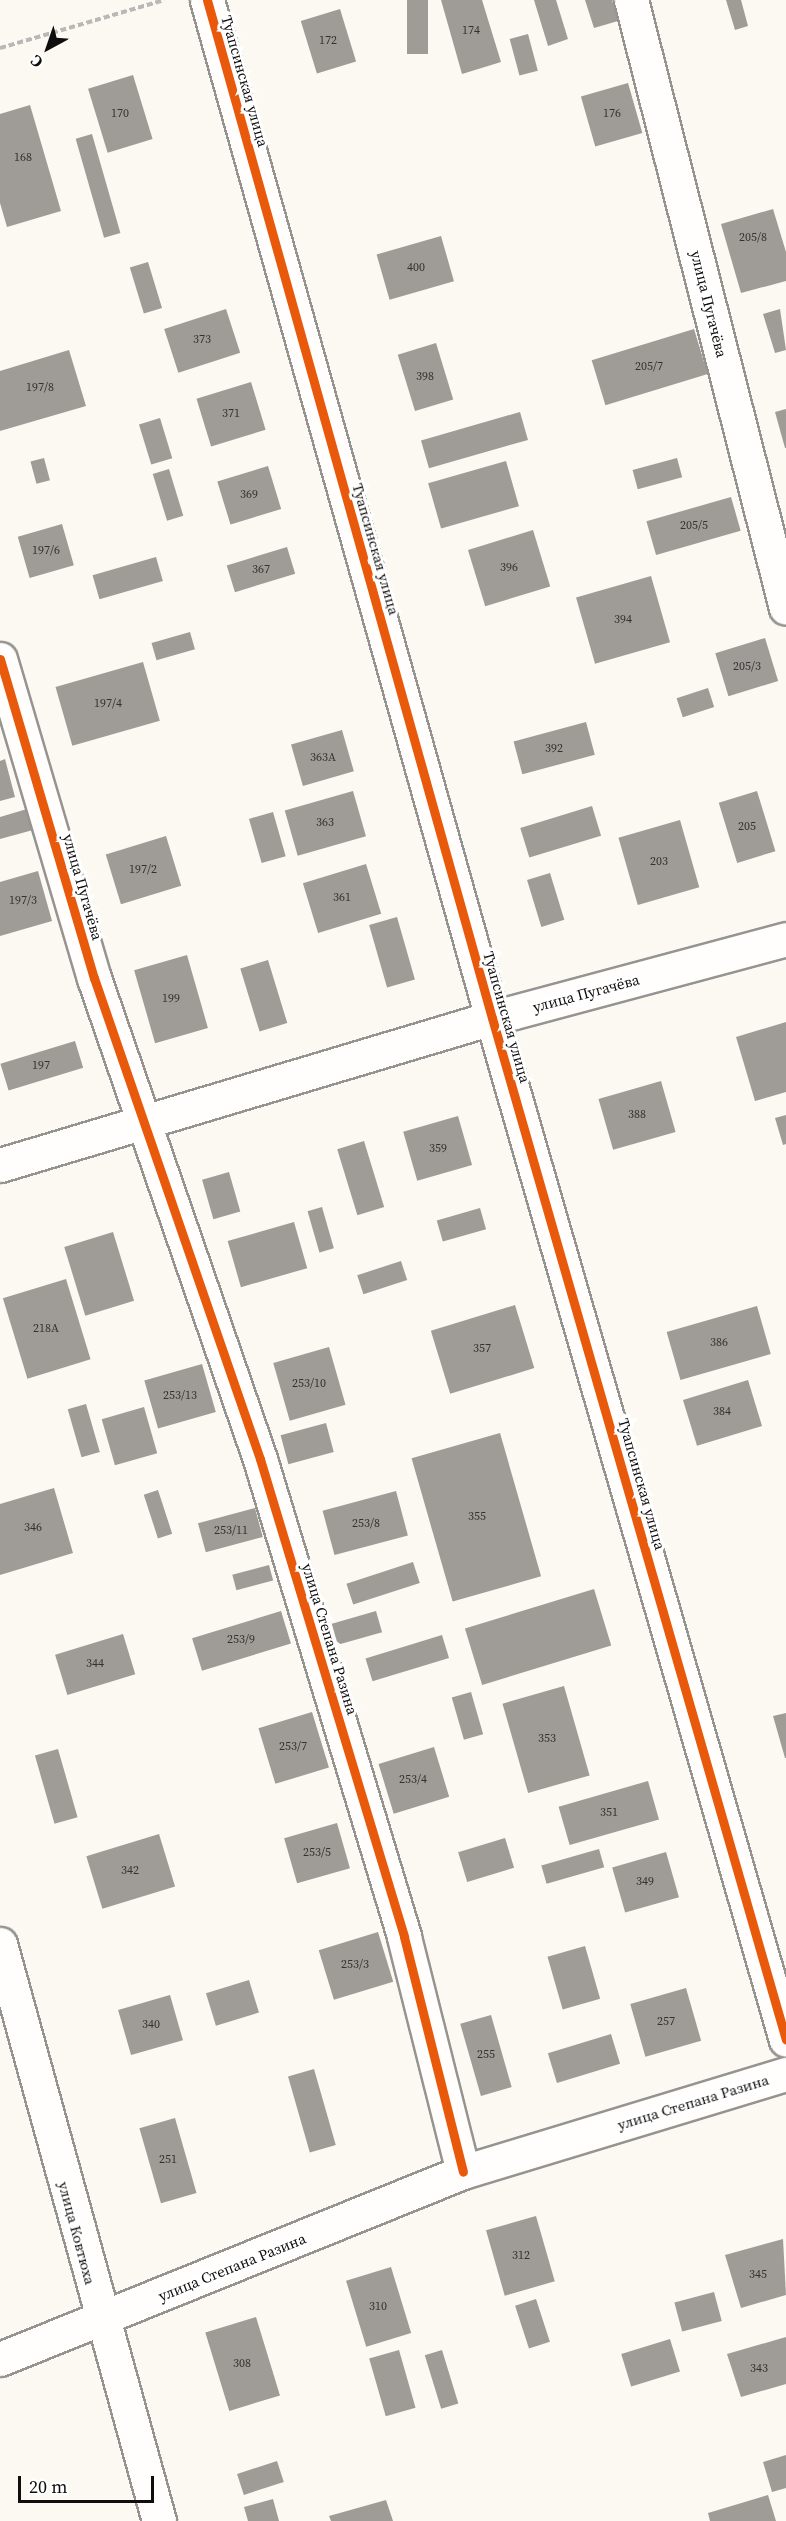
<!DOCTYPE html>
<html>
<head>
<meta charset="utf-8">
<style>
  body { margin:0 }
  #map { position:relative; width:786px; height:2521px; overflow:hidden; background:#fcf9f2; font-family:"Source Serif 4",serif }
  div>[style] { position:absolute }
  .building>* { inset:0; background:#9f9c98; transform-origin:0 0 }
  .path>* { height:4px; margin-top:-2px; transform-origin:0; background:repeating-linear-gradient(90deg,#b8b8b6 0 6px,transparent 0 9px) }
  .roads { filter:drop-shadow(2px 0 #959491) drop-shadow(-2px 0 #959491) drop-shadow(0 2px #959491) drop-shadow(0 -2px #959491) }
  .minor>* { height:33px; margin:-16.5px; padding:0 16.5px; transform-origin:16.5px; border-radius:16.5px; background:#fffefd }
  .cycleway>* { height:9px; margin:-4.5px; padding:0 4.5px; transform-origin:4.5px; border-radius:4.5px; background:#e8590c }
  span { translate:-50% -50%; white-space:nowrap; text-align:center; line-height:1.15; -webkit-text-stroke:6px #fff; paint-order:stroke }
  .number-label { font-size:12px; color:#323230 }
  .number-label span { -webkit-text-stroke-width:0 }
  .street-label { font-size:15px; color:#0e0e0e }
  .north { position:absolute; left:18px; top:18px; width:60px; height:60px; -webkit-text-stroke:4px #fff; paint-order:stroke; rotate:220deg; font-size:16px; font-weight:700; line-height:24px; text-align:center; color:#0e0e0e }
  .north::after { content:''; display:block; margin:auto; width:21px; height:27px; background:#0e0e0e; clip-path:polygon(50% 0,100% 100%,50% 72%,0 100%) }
  .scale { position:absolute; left:18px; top:2476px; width:136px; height:27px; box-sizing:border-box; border:3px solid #0e0e0e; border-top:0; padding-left:8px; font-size:18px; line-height:21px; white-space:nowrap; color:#0e0e0e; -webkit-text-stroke:4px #fff; paint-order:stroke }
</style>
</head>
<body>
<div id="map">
  <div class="building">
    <div style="left:407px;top:0;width:21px;height:54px"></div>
    <div style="clip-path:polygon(441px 0,482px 0,501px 62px,462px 74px)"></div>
    <div style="clip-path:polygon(534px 0,556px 0,568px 39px,548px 46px)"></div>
    <div style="clip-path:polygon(585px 0,612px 0,618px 21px,594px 28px)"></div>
    <div style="clip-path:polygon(726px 0,741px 0,748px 26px,735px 30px)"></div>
    <div style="left:340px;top:9px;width:55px;height:41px;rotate:73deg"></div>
    <div style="left:528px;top:34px;width:38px;height:19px;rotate:75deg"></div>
    <div style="left:133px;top:75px;width:67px;height:47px;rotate:73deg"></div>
    <div style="left:628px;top:83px;width:52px;height:49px;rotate:74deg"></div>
    <div style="clip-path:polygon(30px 105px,61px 211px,7px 227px,0 203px,0 114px)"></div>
    <div style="left:92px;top:134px;width:103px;height:17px;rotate:74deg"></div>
    <div style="clip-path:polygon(773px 209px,786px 252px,786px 281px,741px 293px,721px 224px)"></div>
    <div style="left:441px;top:236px;width:47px;height:67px;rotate:74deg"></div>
    <div style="left:148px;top:262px;width:48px;height:19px;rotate:73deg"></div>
    <div style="left:226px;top:309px;width:46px;height:65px;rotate:72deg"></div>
    <div style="clip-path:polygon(780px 309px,786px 350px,775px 353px,763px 314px)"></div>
    <div style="left:694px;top:329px;width:47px;height:107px;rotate:73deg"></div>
    <div style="left:436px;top:343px;width:59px;height:40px;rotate:73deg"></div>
    <div style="clip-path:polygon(69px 350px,86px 406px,0 431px,0 371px)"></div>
    <div style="left:251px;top:382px;width:50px;height:57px;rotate:73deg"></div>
    <div style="clip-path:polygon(786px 409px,786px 448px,785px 448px,775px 412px)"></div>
    <div style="left:520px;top:412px;width:29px;height:103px;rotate:74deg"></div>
    <div style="left:160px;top:418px;width:42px;height:22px;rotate:73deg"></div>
    <div style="left:44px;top:458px;width:23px;height:14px;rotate:75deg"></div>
    <div style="left:677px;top:458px;width:20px;height:46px;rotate:75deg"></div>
    <div style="left:506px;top:461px;width:47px;height:81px;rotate:74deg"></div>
    <div style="left:268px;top:466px;width:45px;height:53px;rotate:73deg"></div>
    <div style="left:169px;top:469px;width:49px;height:17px;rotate:73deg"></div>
    <div style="left:731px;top:497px;width:35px;height:88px;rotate:74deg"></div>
    <div style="left:62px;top:524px;width:43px;height:46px;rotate:74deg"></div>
    <div style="left:533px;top:530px;width:59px;height:68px;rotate:73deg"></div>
    <div style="left:287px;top:547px;width:28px;height:63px;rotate:73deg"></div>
    <div style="left:156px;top:557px;width:25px;height:66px;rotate:74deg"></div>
    <div style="left:651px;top:576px;width:69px;height:78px;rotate:74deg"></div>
    <div style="left:190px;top:632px;width:18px;height:40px;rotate:74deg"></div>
    <div style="left:765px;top:638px;width:45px;height:52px;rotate:73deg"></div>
    <div style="left:143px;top:662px;width:61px;height:91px;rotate:74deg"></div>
    <div style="left:708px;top:688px;width:20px;height:33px;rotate:72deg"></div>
    <div style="left:586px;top:722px;width:34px;height:75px;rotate:75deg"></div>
    <div style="left:342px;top:730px;width:43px;height:53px;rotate:74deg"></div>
    <div style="clip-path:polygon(5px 759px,15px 797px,0 801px,0 761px)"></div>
    <div style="left:353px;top:791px;width:47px;height:71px;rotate:74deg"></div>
    <div style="left:757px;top:791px;width:63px;height:40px;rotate:73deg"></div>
    <div style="left:592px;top:806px;width:31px;height:75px;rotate:73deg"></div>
    <div style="clip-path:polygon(27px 809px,33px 830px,0 839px,0 817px)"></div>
    <div style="left:273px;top:812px;width:46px;height:25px;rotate:74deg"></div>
    <div style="left:680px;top:820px;width:70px;height:64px;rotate:74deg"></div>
    <div style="left:166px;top:836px;width:52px;height:63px;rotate:73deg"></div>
    <div style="left:366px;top:864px;width:52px;height:66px;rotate:73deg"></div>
    <div style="clip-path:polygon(38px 871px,52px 921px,0 936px,0 882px)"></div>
    <div style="left:550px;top:873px;width:49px;height:24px;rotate:73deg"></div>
    <div style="left:397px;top:917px;width:65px;height:29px;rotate:74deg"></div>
    <div style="left:187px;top:955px;width:76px;height:55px;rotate:74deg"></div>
    <div style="left:268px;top:960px;width:66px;height:29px;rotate:73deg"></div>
    <div style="clip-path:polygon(786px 1022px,786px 1092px,755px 1101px,736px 1037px)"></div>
    <div style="left:75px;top:1041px;width:28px;height:78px;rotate:73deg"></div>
    <div style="left:661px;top:1081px;width:53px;height:65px;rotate:74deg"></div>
    <div style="clip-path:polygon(786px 1115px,786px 1144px,783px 1145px,775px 1118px)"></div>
    <div style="left:458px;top:1116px;width:51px;height:57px;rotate:74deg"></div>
    <div style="left:364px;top:1141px;width:69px;height:28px;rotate:73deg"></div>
    <div style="left:229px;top:1172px;width:41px;height:28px;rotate:74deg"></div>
    <div style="left:322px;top:1207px;width:43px;height:15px;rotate:74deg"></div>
    <div style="left:480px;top:1208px;width:22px;height:45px;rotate:74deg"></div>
    <div style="left:294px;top:1222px;width:48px;height:69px;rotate:74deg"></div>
    <div style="left:113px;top:1232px;width:72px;height:51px;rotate:73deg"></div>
    <div style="left:401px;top:1261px;width:20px;height:46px;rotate:72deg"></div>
    <div style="left:66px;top:1279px;width:84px;height:66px;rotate:73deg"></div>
    <div style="left:515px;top:1305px;width:66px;height:88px;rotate:73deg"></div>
    <div style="left:757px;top:1306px;width:50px;height:94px;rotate:74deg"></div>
    <div style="left:329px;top:1347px;width:60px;height:58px;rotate:74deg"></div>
    <div style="left:202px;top:1364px;width:50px;height:60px;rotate:74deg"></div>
    <div style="left:748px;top:1380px;width:48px;height:68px;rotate:73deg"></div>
    <div style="left:86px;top:1404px;width:50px;height:19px;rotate:74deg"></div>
    <div style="left:144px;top:1407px;width:48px;height:44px;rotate:74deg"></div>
    <div style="left:326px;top:1423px;width:30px;height:47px;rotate:75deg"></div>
    <div style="left:500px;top:1433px;width:149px;height:92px;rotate:74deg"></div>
    <div style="clip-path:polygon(54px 1488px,73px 1553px,0 1575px,0 1504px)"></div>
    <div style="left:158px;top:1490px;width:46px;height:15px;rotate:72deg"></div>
    <div style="left:396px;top:1491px;width:46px;height:76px;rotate:75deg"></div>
    <div style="left:255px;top:1508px;width:30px;height:59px;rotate:75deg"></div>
    <div style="left:413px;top:1562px;width:22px;height:70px;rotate:72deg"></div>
    <div style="left:269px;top:1565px;width:16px;height:38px;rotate:75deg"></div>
    <div style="left:594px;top:1589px;width:59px;height:135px;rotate:73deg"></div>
    <div style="left:281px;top:1611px;width:34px;height:93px;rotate:73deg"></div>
    <div style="left:376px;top:1611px;width:22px;height:46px;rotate:74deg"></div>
    <div style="left:123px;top:1634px;width:42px;height:71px;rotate:73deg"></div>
    <div style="left:442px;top:1635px;width:24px;height:80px;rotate:73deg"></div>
    <div style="left:564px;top:1686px;width:93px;height:64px;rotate:74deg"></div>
    <div style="left:471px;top:1692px;width:44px;height:20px;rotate:74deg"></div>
    <div style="left:312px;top:1712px;width:58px;height:56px;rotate:73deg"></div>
    <div style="clip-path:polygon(786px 1713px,786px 1758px,785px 1758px,773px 1716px)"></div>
    <div style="left:434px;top:1747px;width:52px;height:58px;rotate:73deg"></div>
    <div style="left:58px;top:1749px;width:71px;height:24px;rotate:74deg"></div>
    <div style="left:648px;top:1781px;width:40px;height:93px;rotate:74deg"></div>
    <div style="left:337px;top:1823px;width:47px;height:55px;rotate:74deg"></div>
    <div style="left:159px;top:1834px;width:55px;height:76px;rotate:73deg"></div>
    <div style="left:505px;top:1838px;width:31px;height:49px;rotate:73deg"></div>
    <div style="left:599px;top:1849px;width:19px;height:60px;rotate:74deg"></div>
    <div style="left:666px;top:1852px;width:47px;height:56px;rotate:74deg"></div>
    <div style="left:378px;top:1932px;width:52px;height:62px;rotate:73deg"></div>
    <div style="left:585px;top:1946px;width:55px;height:39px;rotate:74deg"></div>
    <div style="left:249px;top:1980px;width:34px;height:45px;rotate:73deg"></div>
    <div style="left:686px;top:1988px;width:55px;height:58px;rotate:74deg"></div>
    <div style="left:170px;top:1995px;width:47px;height:54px;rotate:74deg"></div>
    <div style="left:491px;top:2015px;width:75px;height:32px;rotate:74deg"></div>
    <div style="left:611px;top:2034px;width:31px;height:66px;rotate:73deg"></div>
    <div style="left:314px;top:2069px;width:79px;height:27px;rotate:74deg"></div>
    <div style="left:175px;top:2118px;width:78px;height:37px;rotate:74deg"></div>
    <div style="left:536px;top:2216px;width:68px;height:52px;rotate:74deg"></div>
    <div style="clip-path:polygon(783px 2239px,786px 2295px,741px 2308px,725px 2255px)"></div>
    <div style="left:391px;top:2267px;width:69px;height:47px;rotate:73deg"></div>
    <div style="left:714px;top:2292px;width:30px;height:41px;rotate:75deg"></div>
    <div style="left:536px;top:2299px;width:45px;height:22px;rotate:72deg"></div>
    <div style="left:256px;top:2317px;width:82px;height:53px;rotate:73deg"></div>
    <div style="clip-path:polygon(786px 2337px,786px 2384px,741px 2397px,727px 2354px)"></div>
    <div style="left:670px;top:2339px;width:34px;height:51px;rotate:73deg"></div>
    <div style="left:399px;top:2350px;width:60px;height:31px;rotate:74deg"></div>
    <div style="left:442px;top:2350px;width:56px;height:18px;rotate:73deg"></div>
    <div style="clip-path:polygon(786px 2455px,786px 2488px,772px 2492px,763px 2462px)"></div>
    <div style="left:277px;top:2461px;width:22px;height:42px;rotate:72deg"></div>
    <div style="clip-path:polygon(768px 2495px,776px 2521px,710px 2521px,708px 2513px)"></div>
    <div style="clip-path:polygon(273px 2499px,279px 2521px,248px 2521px,244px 2507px)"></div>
    <div style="clip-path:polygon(386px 2500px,393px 2521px,331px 2521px,329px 2516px)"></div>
  </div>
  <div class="path">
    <div style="left:0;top:48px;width:171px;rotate:-16.3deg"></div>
  </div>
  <div class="roads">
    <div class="minor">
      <div style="left:207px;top:0;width:1057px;rotate:74.36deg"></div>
      <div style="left:492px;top:1018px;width:1063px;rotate:73.95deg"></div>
      <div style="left:631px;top:0;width:627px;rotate:75.7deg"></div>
      <div style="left:0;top:659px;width:333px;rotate:73.6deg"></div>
      <div style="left:94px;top:978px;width:509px;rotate:70.96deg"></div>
      <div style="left:260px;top:1459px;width:499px;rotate:73.2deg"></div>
      <div style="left:404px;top:1937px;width:242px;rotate:75.9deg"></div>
      <div style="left:0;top:1165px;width:513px;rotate:-16.64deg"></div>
      <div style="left:492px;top:1018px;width:304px;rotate:-15deg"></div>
      <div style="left:0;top:1944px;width:599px;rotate:74.59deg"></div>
      <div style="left:0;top:2359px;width:499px;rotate:-22deg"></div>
      <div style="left:463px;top:2172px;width:338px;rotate:-16.9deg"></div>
    </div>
  </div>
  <div class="cycleway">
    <div style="left:207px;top:0;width:1057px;rotate:74.36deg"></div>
    <div style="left:492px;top:1018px;width:1063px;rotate:73.95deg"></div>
    <div style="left:0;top:659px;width:333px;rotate:73.6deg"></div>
    <div style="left:94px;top:978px;width:509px;rotate:70.96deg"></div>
    <div style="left:260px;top:1459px;width:499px;rotate:73.2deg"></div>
    <div style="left:404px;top:1937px;width:242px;rotate:75.9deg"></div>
  </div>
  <div class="number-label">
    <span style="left:471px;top:31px">174</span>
    <span style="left:328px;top:41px">172</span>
    <span style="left:120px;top:114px">170</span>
    <span style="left:612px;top:114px">176</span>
    <span style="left:23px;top:158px">168</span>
    <span style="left:753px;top:238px">205/8</span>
    <span style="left:416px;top:268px">400</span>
    <span style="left:202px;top:340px">373</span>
    <span style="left:649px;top:367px">205/7</span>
    <span style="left:425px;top:377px">398</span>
    <span style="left:40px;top:388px">197/8</span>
    <span style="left:231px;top:414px">371</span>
    <span style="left:249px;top:495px">369</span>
    <span style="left:694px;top:526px">205/5</span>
    <span style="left:46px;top:551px">197/6</span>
    <span style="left:509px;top:568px">396</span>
    <span style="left:261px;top:570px">367</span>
    <span style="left:623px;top:620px">394</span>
    <span style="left:747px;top:667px">205/3</span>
    <span style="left:108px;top:704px">197/4</span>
    <span style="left:554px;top:749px">392</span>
    <span style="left:323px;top:758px">363А</span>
    <span style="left:325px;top:823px">363</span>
    <span style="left:747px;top:827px">205</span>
    <span style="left:659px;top:862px">203</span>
    <span style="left:143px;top:870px">197/2</span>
    <span style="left:342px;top:898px">361</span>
    <span style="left:23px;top:901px">197/3</span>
    <span style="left:171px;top:999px">199</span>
    <span style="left:41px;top:1066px">197</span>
    <span style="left:637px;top:1115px">388</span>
    <span style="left:438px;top:1149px">359</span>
    <span style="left:46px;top:1329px">218А</span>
    <span style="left:719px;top:1343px">386</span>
    <span style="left:482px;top:1349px">357</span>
    <span style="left:309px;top:1384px">253/10</span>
    <span style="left:180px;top:1396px">253/13</span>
    <span style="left:722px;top:1412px">384</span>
    <span style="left:477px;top:1517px">355</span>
    <span style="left:366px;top:1524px">253/8</span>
    <span style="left:33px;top:1528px">346</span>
    <span style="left:231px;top:1531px">253/11</span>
    <span style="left:241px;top:1640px">253/9</span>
    <span style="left:95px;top:1664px">344</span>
    <span style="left:547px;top:1739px">353</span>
    <span style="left:293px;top:1747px">253/7</span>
    <span style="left:413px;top:1780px">253/4</span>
    <span style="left:609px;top:1813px">351</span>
    <span style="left:317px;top:1853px">253/5</span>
    <span style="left:130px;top:1871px">342</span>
    <span style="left:645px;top:1882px">349</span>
    <span style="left:355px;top:1965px">253/3</span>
    <span style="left:666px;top:2022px">257</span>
    <span style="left:151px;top:2025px">340</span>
    <span style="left:486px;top:2055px">255</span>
    <span style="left:168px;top:2160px">251</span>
    <span style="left:521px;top:2256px">312</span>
    <span style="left:758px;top:2275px">345</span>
    <span style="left:378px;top:2307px">310</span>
    <span style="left:242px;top:2364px">308</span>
    <span style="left:759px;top:2369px">343</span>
  </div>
  <div class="street-label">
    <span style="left:245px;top:81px;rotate:74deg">Туапсинская улица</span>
    <span style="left:709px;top:304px;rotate:76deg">улица Пугачёва</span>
    <span style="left:376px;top:549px;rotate:74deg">Туапсинская улица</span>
    <span style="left:83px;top:887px;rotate:74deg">улица Пугачёва</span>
    <span style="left:586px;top:993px;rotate:-15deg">улица Пугачёва</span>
    <span style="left:507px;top:1017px;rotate:74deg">Туапсинская улица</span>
    <span style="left:642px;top:1484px;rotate:74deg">Туапсинская улица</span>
    <span style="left:330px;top:1639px;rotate:73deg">улица Степана Разина</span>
    <span style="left:693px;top:2102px;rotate:-17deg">улица Степана Разина</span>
    <span style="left:77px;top:2233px;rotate:75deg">улица Ковтюха</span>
    <span style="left:232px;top:2267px;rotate:-22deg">улица Степана Разина</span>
  </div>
  <div class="north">С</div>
  <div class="scale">20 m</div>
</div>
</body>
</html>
